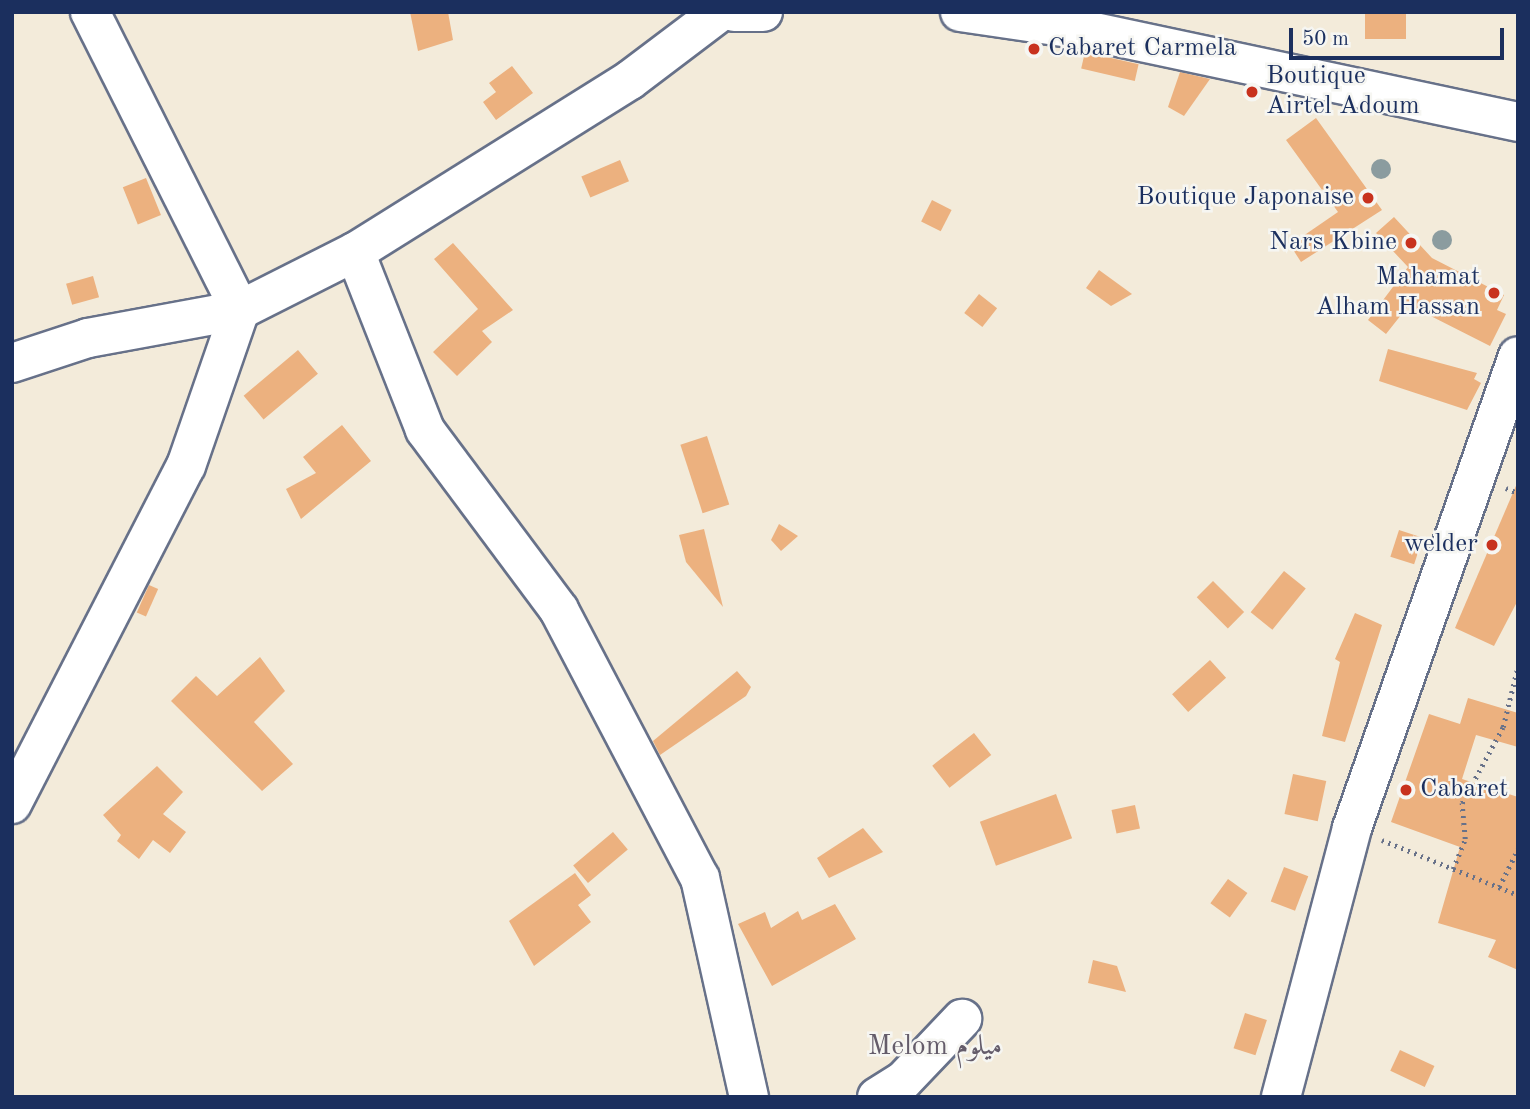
<!DOCTYPE html>
<html>
<head>
<meta charset="utf-8">
<style>
  body { margin:0 }
  #map { position:relative; width:1530px; height:1109px; overflow:hidden; background:#f3ebda; font-family:"Old Standard TT",Amiri,serif }
  div>[style] { position:absolute }
  .building>* { inset:0; background:#ecb17f; transform-origin:0 0 }
  .path>* { height:4.5px; margin-top:-2.25px; transform-origin:0; background:repeating-linear-gradient(90deg,#677189 0 2px,transparent 0 7px) }
  .roads { filter:drop-shadow(2px 0 #677189) drop-shadow(-2px 0 #677189) drop-shadow(0 2px #677189) drop-shadow(0 -2px #677189) }
  .minor>* { height:38px; margin:-19px; padding:0 19px; transform-origin:19px; border-radius:19px; background:#fff }
  .major>* { height:38px; margin:-19px; padding:0 19px; transform-origin:19px; border-radius:19px; background:#fff }
  .trees>* { width:20px; height:20px; margin:-10px; border-radius:50%; background:#8b9c9f }
  .dots>* { width:19px; height:19px; translate:-50% -50%; box-sizing:border-box; border:4px solid #f6f6f2; border-radius:50% }
  span { translate:-50% -50%; white-space:nowrap; text-align:center; line-height:1.15; -webkit-text-stroke:5px #f6f6f2; paint-order:stroke }
  .poi-label { font-size:26px; color:#1b2f5e }
  .left { translate:0 -50%; text-align:left }
  .right { translate:-100% -50%; text-align:right }
  .neighbourhood-label { font-size:28px; color:#645c6a }
  .frame { position:absolute; inset:0; border:14px solid #1b2f5e; pointer-events:none }
  .scale { position:absolute; left:1289px; top:28px; width:215px; height:32px; box-sizing:border-box; border:4px solid #1b2f5e; border-top:0; padding-left:9px; font-size:21px; line-height:24px; white-space:nowrap; color:#1b2f5e; -webkit-text-stroke:5px #f6f6f2; paint-order:stroke }
</style>
</head>
<body>
<div id="map">
  <div class="building">
    <div style="clip-path:polygon(410px 12px,448px 12px,453px 40px,418px 51px)"></div>
    <div style="left:1365px;top:12px;width:41px;height:27px"></div>
    <div style="left:1085px;top:52px;width:55px;height:17px;rotate:13deg"></div>
    <div style="clip-path:polygon(512px 66px,533px 93px,496px 120px,483px 102px,496px 92px,489px 83px)"></div>
    <div style="clip-path:polygon(1180px 72px,1210px 79px,1184px 116px,1168px 107px)"></div>
    <div style="clip-path:polygon(1316px 118px,1382px 210px,1301px 262px,1290px 245px,1338px 212px,1286px 140px)"></div>
    <div style="left:620px;top:160px;width:23px;height:42px;rotate:67deg"></div>
    <div style="left:146px;top:178px;width:40px;height:25px;rotate:68deg"></div>
    <div style="left:932px;top:200px;width:22px;height:24px;rotate:27deg"></div>
    <div style="clip-path:polygon(1394px 217px,1432px 258px,1504px 295px,1497px 310px,1506px 314px,1490px 346px,1409px 305px,1386px 334px,1368px 320px,1408px 267px,1376px 233px)"></div>
    <div style="clip-path:polygon(453px 243px,513px 310px,482px 331px,492px 342px,457px 376px,433px 352px,478px 309px,434px 259px)"></div>
    <div style="clip-path:polygon(1099px 270px,1132px 294px,1111px 306px,1086px 288px)"></div>
    <div style="left:93px;top:276px;width:22px;height:28px;rotate:74deg"></div>
    <div style="left:979px;top:294px;width:23px;height:24px;rotate:38deg"></div>
    <div style="clip-path:polygon(1388px 349px,1477px 373px,1474px 379px,1481px 383px,1467px 410px,1379px 381px)"></div>
    <div style="left:298px;top:350px;width:31px;height:71px;rotate:50deg"></div>
    <div style="clip-path:polygon(342px 425px,371px 461px,301px 519px,286px 489px,316px 473px,303px 457px)"></div>
    <div style="left:707px;top:436px;width:72px;height:28px;rotate:72deg"></div>
    <div style="clip-path:polygon(1518px 481px,1518px 600px,1494px 646px,1455px 628px)"></div>
    <div style="clip-path:polygon(779px 524px,798px 536px,781px 551px,771px 540px)"></div>
    <div style="clip-path:polygon(704px 529px,723px 607px,686px 562px,679px 535px)"></div>
    <div style="left:1399px;top:530px;width:25px;height:28px;rotate:18deg"></div>
    <div style="left:1284px;top:571px;width:28px;height:53px;rotate:39deg"></div>
    <div style="left:1213px;top:581px;width:44px;height:23px;rotate:45deg"></div>
    <div style="left:149px;top:585px;width:10px;height:30px;rotate:24deg"></div>
    <div style="clip-path:polygon(1355px 613px,1382px 625px,1345px 742px,1322px 736px,1340px 662px,1335px 659px)"></div>
    <div style="clip-path:polygon(260px 657px,285px 691px,254px 722px,293px 764px,262px 791px,171px 701px,196px 676px,217px 696px)"></div>
    <div style="left:1210px;top:660px;width:24px;height:51px;rotate:48deg"></div>
    <div style="clip-path:polygon(737px 671px,751px 687px,746px 696px,660px 755px,653px 741px)"></div>
    <div style="clip-path:polygon(1468px 698px,1518px 713px,1518px 747px,1476px 735px,1462px 779px,1518px 797px,1518px 970px,1488px 957px,1496px 940px,1438px 923px,1460px 847px,1391px 822px,1429px 714px,1460px 724px)"></div>
    <div style="left:974px;top:733px;width:28px;height:53px;rotate:52deg"></div>
    <div style="clip-path:polygon(157px 766px,183px 792px,163px 814px,186px 832px,170px 853px,153px 840px,139px 859px,117px 841px,121px 835px,103px 815px)"></div>
    <div style="left:1293px;top:774px;width:34px;height:41px;rotate:12deg"></div>
    <div style="left:1056px;top:794px;width:47px;height:81px;rotate:70deg"></div>
    <div style="left:1135px;top:805px;width:24px;height:24px;rotate:78deg"></div>
    <div style="clip-path:polygon(863px 828px,883px 852px,829px 878px,817px 858px)"></div>
    <div style="left:613px;top:832px;width:23px;height:52px;rotate:50deg"></div>
    <div style="left:1284px;top:867px;width:26px;height:37px;rotate:21deg"></div>
    <div style="clip-path:polygon(575px 873px,591px 895px,578px 905px,591px 922px,534px 966px,509px 921px)"></div>
    <div style="left:1228px;top:879px;width:24px;height:30px;rotate:36deg"></div>
    <div style="clip-path:polygon(835px 904px,856px 939px,772px 986px,738px 924px,765px 912px,771px 928px,798px 911px,802px 920px)"></div>
    <div style="clip-path:polygon(1093px 960px,1117px 966px,1126px 992px,1088px 983px)"></div>
    <div style="left:1245px;top:1013px;width:23px;height:37px;rotate:18deg"></div>
    <div style="left:1400px;top:1050px;width:38px;height:23px;rotate:25deg"></div>
  </div>
  <div class="path">
    <div style="left:1506px;top:488px;width:13px;rotate:23deg"></div>
    <div style="left:1382px;top:840px;width:147px;rotate:22deg"></div>
    <div style="left:1453px;top:869px;width:32px;rotate:-68deg"></div>
    <div style="left:1465px;top:839px;width:36px;rotate:-95deg"></div>
    <div style="left:1462px;top:803px;width:86px;rotate:-61.7deg"></div>
    <div style="left:1503px;top:727px;width:63px;rotate:-76.2deg"></div>
    <div style="left:1499px;top:887px;width:42px;rotate:-63.4deg"></div>
  </div>
  <div class="roads">
    <div class="minor">
      <div style="left:355px;top:252px;width:191px;rotate:68.5deg"></div>
      <div style="left:425px;top:430px;width:224px;rotate:53.3deg"></div>
      <div style="left:559px;top:610px;width:303px;rotate:62.3deg"></div>
      <div style="left:700px;top:878px;width:224px;rotate:77.4deg"></div>
      <div style="left:12px;top:363px;width:80px;rotate:-18.2deg"></div>
      <div style="left:88px;top:338px;width:155px;rotate:-10.4deg"></div>
      <div style="left:240px;top:310px;width:129px;rotate:-26.8deg"></div>
      <div style="left:355px;top:252px;width:324px;rotate:-32deg"></div>
      <div style="left:630px;top:80px;width:113px;rotate:-37.1deg"></div>
      <div style="left:12px;top:804px;width:380px;rotate:-62.8deg"></div>
      <div style="left:186px;top:466px;width:165px;rotate:-70.9deg"></div>
      <div style="left:240px;top:310px;width:334px;rotate:-116.7deg"></div>
      <div style="left:877px;top:1097px;width:31px;rotate:-32deg"></div>
      <div style="left:903px;top:1081px;width:86px;rotate:-46.4deg"></div>
    </div>
    <div class="major">
      <div style="left:734px;top:12px;width:29px"></div>
      <div style="left:960px;top:12px;width:131px;rotate:8.3deg"></div>
      <div style="left:1090px;top:31px;width:438px;rotate:12deg"></div>
      <div style="left:1281px;top:1097px;width:278px;rotate:-75.2deg"></div>
      <div style="left:1352px;top:828px;width:500px;rotate:-70.62deg"></div>
    </div>
  </div>
  <div class="trees">
    <div style="left:1381px;top:169px"></div>
    <div style="left:1442px;top:240px"></div>
  </div>
  <div class="dots">
    <div style="left:1034px;top:49px;background:#c8321e"></div>
    <div style="left:1252px;top:92px;background:#c8321e"></div>
    <div style="left:1368px;top:198px;background:#c8321e"></div>
    <div style="left:1411px;top:243px;background:#c8321e"></div>
    <div style="left:1494px;top:293px;background:#c8321e"></div>
    <div style="left:1492px;top:545px;background:#c8321e"></div>
    <div style="left:1406px;top:790px;background:#c8321e"></div>
  </div>
  <div class="poi-label">
    <span class="left" style="left:1048px;top:49px">Cabaret Carmela</span>
    <span class="left" style="left:1266px;top:92px">Boutique<br>Airtel Adoum</span>
    <span class="right" style="left:1354px;top:198px">Boutique Japonaise</span>
    <span class="right" style="left:1397px;top:243px">Nars Kbine</span>
    <span class="right" style="left:1480px;top:293px">Mahamat<br>Alham Hassan</span>
    <span class="right" style="left:1478px;top:545px">welder</span>
    <span class="left" style="left:1420px;top:790px">Cabaret</span>
  </div>
  <div class="neighbourhood-label">
    <span style="left:935px;top:1047px">Melom ميلوم</span>
  </div>
  <div class="frame"></div>
  <div class="scale">50 m</div>
</div>
</body>
</html>
